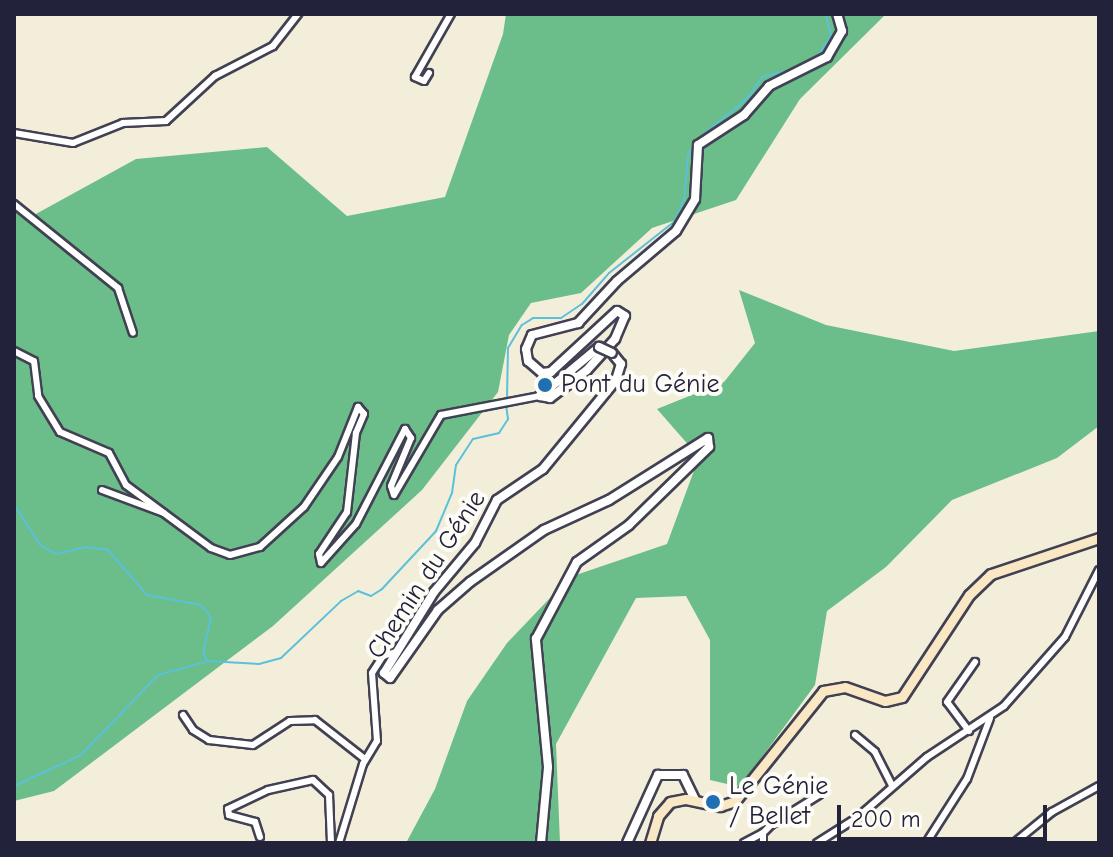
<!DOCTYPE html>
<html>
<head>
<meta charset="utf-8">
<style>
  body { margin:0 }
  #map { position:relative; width:1113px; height:857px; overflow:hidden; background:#f3eeda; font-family:"Comic Neue",sans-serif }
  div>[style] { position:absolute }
  .forest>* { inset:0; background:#6bbe8a }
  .stream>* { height:2px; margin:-1px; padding:0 1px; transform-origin:1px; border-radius:1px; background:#5cc0da }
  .roads { filter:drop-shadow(2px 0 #414153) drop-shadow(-2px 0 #414153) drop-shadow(0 2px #414153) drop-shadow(0 -2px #414153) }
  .minor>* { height:6px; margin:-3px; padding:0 3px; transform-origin:3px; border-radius:3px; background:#fff }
  .tertiary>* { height:8px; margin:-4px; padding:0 4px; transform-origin:4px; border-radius:4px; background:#fff }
  .secondary>* { height:9px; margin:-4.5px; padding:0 4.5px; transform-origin:4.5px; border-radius:4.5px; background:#fae7c3 }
  .bridges { filter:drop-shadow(2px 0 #414153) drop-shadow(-2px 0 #414153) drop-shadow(0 2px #414153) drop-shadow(0 -2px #414153) }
  .tertiary-bridge>* { height:8px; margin:-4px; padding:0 4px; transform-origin:4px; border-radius:4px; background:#fff }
  .dots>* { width:22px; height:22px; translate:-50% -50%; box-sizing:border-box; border:4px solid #fdfcf7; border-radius:50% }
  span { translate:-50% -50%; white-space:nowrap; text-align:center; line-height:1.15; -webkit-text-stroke:8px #fdfcf7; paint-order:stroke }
  .poi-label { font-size:26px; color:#22223b }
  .left { translate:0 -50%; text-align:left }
  .street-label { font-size:26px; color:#22223b }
  .frame { position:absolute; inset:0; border:16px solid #22223b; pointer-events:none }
  .scale { position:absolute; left:837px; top:805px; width:210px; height:36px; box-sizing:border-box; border:4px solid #22223b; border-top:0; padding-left:10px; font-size:24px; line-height:28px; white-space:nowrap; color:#22223b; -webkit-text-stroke:6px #fdfcf7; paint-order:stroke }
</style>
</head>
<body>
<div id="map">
  <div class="forest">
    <div style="clip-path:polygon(506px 14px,886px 14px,800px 99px,736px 200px,652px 228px,581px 293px,531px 303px,509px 335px,498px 392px,422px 490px,273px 626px,54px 791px,14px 801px,14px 204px,34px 215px,136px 159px,267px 147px,347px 216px,445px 197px,503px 34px)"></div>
    <div style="clip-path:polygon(739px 290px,826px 325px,954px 351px,1099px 331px,1099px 426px,1057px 458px,952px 500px,886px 567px,827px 611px,815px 685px,740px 787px,710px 780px,710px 640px,686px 596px,636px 598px,556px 744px,560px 843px,406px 843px,435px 789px,467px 701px,507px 643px,570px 577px,667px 544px,699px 457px,657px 409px,724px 382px,755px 343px)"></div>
  </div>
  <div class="stream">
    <div style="left:507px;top:399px;width:51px;rotate:-88.9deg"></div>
    <div style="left:508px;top:348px;width:27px;rotate:-59deg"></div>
    <div style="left:522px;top:325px;width:13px;rotate:-32deg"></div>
    <div style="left:533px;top:318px;width:28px"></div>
    <div style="left:561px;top:318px;width:25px;rotate:-34deg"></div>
    <div style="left:582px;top:304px;width:41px;rotate:-48.9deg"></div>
    <div style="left:609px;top:273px;width:84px;rotate:-38.2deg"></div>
    <div style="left:675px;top:221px;width:23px;rotate:-67deg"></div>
    <div style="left:684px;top:200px;width:45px;rotate:-84.9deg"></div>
    <div style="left:688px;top:155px;width:22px;rotate:-56deg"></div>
    <div style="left:700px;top:137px;width:62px;rotate:-39.1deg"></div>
    <div style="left:748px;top:98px;width:25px;rotate:-56deg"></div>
    <div style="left:762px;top:77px;width:29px;rotate:-14deg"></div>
    <div style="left:790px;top:70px;width:33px;rotate:-29deg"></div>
    <div style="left:819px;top:54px;width:22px;rotate:-56deg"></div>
    <div style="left:831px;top:36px;width:23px;rotate:-103deg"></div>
    <div style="left:14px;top:504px;width:49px;rotate:57.6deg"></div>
    <div style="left:40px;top:545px;width:18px;rotate:29deg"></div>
    <div style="left:56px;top:554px;width:31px;rotate:-13deg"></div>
    <div style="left:86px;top:547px;width:22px;rotate:8deg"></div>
    <div style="left:108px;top:550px;width:60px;rotate:49.1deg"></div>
    <div style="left:147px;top:595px;width:55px;rotate:10.5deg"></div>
    <div style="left:201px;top:605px;width:16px;rotate:52deg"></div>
    <div style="left:211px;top:618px;width:35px;rotate:103deg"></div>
    <div style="left:203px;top:652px;width:10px;rotate:66deg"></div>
    <div style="left:207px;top:661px;width:52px;rotate:3.3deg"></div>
    <div style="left:259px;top:664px;width:23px;rotate:-15deg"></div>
    <div style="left:281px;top:658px;width:83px;rotate:-43.5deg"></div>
    <div style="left:341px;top:601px;width:20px;rotate:-30deg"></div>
    <div style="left:358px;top:591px;width:14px;rotate:21deg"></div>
    <div style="left:371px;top:596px;width:13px;rotate:-32deg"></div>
    <div style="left:382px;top:589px;width:79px;rotate:-47deg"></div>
    <div style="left:436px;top:531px;width:41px;rotate:-67.2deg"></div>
    <div style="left:452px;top:493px;width:28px;rotate:-82deg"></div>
    <div style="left:456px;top:465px;width:31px;rotate:-57deg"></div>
    <div style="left:473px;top:439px;width:27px;rotate:-13deg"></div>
    <div style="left:499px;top:433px;width:17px;rotate:-57deg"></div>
    <div style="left:508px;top:419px;width:14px;rotate:-98deg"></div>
    <div style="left:14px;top:786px;width:74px;rotate:-24.8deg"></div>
    <div style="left:81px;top:755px;width:111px;rotate:-46.1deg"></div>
    <div style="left:158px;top:675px;width:49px;rotate:-15.5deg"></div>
  </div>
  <div class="roads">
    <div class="minor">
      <div style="left:429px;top:73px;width:9px;rotate:122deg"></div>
      <div style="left:424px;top:81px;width:10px;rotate:-156deg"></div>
      <div style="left:415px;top:77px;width:73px;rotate:-60.3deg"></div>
      <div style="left:14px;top:133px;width:60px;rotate:9.6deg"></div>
      <div style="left:73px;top:143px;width:54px;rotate:-21.8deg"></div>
      <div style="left:123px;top:123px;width:43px;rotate:-2.7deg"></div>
      <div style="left:166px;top:121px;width:67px;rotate:-42.6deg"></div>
      <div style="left:215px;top:76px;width:65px;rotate:-27.3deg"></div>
      <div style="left:273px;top:46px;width:41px;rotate:-52deg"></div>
      <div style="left:14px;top:204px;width:134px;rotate:38.9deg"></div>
      <div style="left:118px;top:288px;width:47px;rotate:71.6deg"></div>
      <div style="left:14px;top:351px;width:22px;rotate:27deg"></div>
      <div style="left:34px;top:361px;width:35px;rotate:83deg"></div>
      <div style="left:38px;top:396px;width:42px;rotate:58.6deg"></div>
      <div style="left:60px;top:432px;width:53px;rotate:23.2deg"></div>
      <div style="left:109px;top:453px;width:36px;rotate:62deg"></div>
      <div style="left:126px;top:485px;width:106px;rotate:36.5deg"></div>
      <div style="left:211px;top:548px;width:20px;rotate:20deg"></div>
      <div style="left:230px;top:555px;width:31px;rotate:-15deg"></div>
      <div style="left:260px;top:547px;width:59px;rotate:-42.3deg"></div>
      <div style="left:304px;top:507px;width:60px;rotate:-55.8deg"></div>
      <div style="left:338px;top:457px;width:54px;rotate:-68.2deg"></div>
      <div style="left:358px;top:407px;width:9px;rotate:49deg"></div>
      <div style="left:364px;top:414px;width:21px;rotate:113deg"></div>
      <div style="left:356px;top:433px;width:80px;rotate:96.5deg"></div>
      <div style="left:347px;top:512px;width:50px;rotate:123.7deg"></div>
      <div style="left:319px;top:554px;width:9px;rotate:77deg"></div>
      <div style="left:321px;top:563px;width:52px;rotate:-48.1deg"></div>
      <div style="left:356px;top:524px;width:107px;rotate:-62.7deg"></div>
      <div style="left:405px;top:429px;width:11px;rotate:56deg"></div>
      <div style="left:411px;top:438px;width:52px;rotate:112.6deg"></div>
      <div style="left:391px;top:486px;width:9px;rotate:72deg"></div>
      <div style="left:394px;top:495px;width:93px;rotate:-59.6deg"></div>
      <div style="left:441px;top:415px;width:101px;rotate:-10.9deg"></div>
      <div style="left:102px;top:490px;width:66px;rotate:20.4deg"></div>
      <div style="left:183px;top:715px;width:18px;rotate:56deg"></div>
      <div style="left:193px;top:730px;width:19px;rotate:32deg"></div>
      <div style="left:209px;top:740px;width:44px;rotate:6.5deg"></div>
      <div style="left:253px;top:745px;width:44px;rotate:-33deg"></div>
      <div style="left:290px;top:721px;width:25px;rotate:-2deg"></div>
      <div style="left:315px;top:720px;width:63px;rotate:38deg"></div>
      <div style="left:969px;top:731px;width:36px;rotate:-127deg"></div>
      <div style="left:947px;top:702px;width:49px;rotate:-55deg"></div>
      <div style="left:855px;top:735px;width:26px;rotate:40deg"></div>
      <div style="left:875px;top:752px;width:38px;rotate:63deg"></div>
      <div style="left:260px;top:837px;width:16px;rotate:-108deg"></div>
      <div style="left:255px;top:822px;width:27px;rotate:-165deg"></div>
      <div style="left:229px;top:815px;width:6px;rotate:-99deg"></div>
      <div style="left:228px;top:809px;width:44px;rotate:-25.4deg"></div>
      <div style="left:268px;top:790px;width:46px;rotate:-12.5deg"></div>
      <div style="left:313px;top:780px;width:22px;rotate:43deg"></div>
      <div style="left:329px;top:795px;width:48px;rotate:87.6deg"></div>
      <div style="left:339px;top:843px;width:83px;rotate:-73.1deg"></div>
      <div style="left:363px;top:764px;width:27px;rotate:-59deg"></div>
      <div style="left:377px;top:741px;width:68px;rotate:-94.2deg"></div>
      <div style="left:372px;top:673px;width:20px;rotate:-57deg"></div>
      <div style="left:383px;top:656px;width:14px;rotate:-17deg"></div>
      <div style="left:744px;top:843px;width:21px;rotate:-28deg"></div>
      <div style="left:763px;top:843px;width:10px;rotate:-90deg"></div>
      <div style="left:763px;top:833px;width:11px;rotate:-45deg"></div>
      <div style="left:771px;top:825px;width:57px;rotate:-32deg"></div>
      <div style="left:817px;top:843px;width:49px;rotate:-32.4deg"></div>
      <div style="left:858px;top:817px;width:91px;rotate:-41deg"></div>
      <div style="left:927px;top:757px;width:92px;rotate:-33.5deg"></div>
      <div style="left:1004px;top:706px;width:92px;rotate:-48.5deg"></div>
      <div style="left:1065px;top:637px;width:75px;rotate:-63.1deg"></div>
      <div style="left:926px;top:843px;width:76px;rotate:-57.4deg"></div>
      <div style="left:967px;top:779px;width:65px;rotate:-69.3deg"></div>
      <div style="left:1014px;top:843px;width:49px;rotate:-39.2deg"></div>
      <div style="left:1052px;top:812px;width:54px;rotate:-29deg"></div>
    </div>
    <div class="tertiary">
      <div style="left:540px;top:396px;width:10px;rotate:11deg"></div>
      <div style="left:550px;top:398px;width:46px;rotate:-37.1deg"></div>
      <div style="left:587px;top:370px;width:42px;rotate:-47.9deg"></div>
      <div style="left:615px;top:339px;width:25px;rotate:-67deg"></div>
      <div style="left:625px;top:316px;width:9px;rotate:-148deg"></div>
      <div style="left:617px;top:311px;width:90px;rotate:137.3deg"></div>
      <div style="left:551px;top:372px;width:9px;rotate:174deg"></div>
      <div style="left:542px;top:373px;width:18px;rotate:-139deg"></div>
      <div style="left:528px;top:361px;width:12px;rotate:-99deg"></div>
      <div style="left:526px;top:349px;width:15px;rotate:-67deg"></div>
      <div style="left:532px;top:335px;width:48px;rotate:-14.6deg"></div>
      <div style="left:578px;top:323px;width:57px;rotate:-47.1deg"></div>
      <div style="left:617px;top:281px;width:77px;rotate:-40.3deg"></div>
      <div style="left:676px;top:231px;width:37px;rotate:-59deg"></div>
      <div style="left:695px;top:199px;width:54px;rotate:-86.8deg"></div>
      <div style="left:698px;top:145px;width:55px;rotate:-33.1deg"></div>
      <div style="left:744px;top:115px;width:38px;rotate:-49deg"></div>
      <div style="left:769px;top:86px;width:65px;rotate:-26.6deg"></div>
      <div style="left:827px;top:57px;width:30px;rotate:-60deg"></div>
      <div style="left:842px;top:31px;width:18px;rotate:-106deg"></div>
      <div style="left:540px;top:396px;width:77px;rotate:-39.7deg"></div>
      <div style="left:541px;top:843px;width:76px;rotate:-84.7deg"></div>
      <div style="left:548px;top:767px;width:129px;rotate:-95.4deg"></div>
      <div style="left:536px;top:639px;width:87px;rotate:-62deg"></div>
      <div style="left:577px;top:562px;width:64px;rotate:-35.4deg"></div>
      <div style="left:629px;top:525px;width:112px;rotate:-44.3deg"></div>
      <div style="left:709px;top:447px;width:9px;rotate:-96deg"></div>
      <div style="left:708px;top:438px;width:117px;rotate:147.9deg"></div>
      <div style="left:609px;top:500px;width:72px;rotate:155.2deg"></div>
      <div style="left:544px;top:530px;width:90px;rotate:144.9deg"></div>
      <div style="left:470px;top:582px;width:43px;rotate:138.8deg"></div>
      <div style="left:438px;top:610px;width:83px;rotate:125.2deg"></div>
      <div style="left:390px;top:678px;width:8px;rotate:-140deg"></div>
      <div style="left:384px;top:673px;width:95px;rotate:-58.3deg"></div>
      <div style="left:434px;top:592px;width:64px;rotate:-50.1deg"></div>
      <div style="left:475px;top:543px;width:48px;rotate:-62.9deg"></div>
      <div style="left:497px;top:500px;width:55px;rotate:-34deg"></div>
      <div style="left:543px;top:469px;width:115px;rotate:-50.6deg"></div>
      <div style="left:616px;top:380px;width:17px;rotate:-73deg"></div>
      <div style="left:621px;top:364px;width:14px;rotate:-129deg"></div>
      <div style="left:627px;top:843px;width:75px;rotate:-65.5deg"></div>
      <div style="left:658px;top:775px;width:25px"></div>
      <div style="left:683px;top:775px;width:28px;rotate:64deg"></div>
    </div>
    <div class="secondary">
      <div style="left:650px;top:843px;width:28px;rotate:-73deg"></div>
      <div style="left:658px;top:816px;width:18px;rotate:-49deg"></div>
      <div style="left:670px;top:802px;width:16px;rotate:-11deg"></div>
      <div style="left:686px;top:799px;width:35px;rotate:12deg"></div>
      <div style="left:720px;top:806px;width:16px;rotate:-18deg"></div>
      <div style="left:735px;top:801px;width:141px;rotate:-51.3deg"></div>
      <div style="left:823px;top:691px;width:22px;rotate:-10deg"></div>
      <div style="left:845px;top:687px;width:42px;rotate:19.3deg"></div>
      <div style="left:885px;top:701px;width:17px;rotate:-13deg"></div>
      <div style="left:902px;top:697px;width:122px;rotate:-56.7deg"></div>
      <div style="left:969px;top:595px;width:30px;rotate:-44deg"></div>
      <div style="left:991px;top:574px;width:114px;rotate:-18.4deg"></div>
    </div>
  </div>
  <div class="bridges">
    <div class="tertiary-bridge">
      <div style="left:599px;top:347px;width:14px;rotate:25deg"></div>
    </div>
  </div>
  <div class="dots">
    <div style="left:545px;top:385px;background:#1f6fb2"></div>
    <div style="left:713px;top:802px;background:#1f6fb2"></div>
  </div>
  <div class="poi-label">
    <span class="left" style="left:561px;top:385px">Pont du Génie</span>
    <span class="left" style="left:729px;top:802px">Le Génie<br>/ Bellet</span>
  </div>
  <div class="street-label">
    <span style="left:427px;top:575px;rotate:-57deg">Chemin du Génie</span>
  </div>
  <div class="frame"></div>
  <div class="scale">200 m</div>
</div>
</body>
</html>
